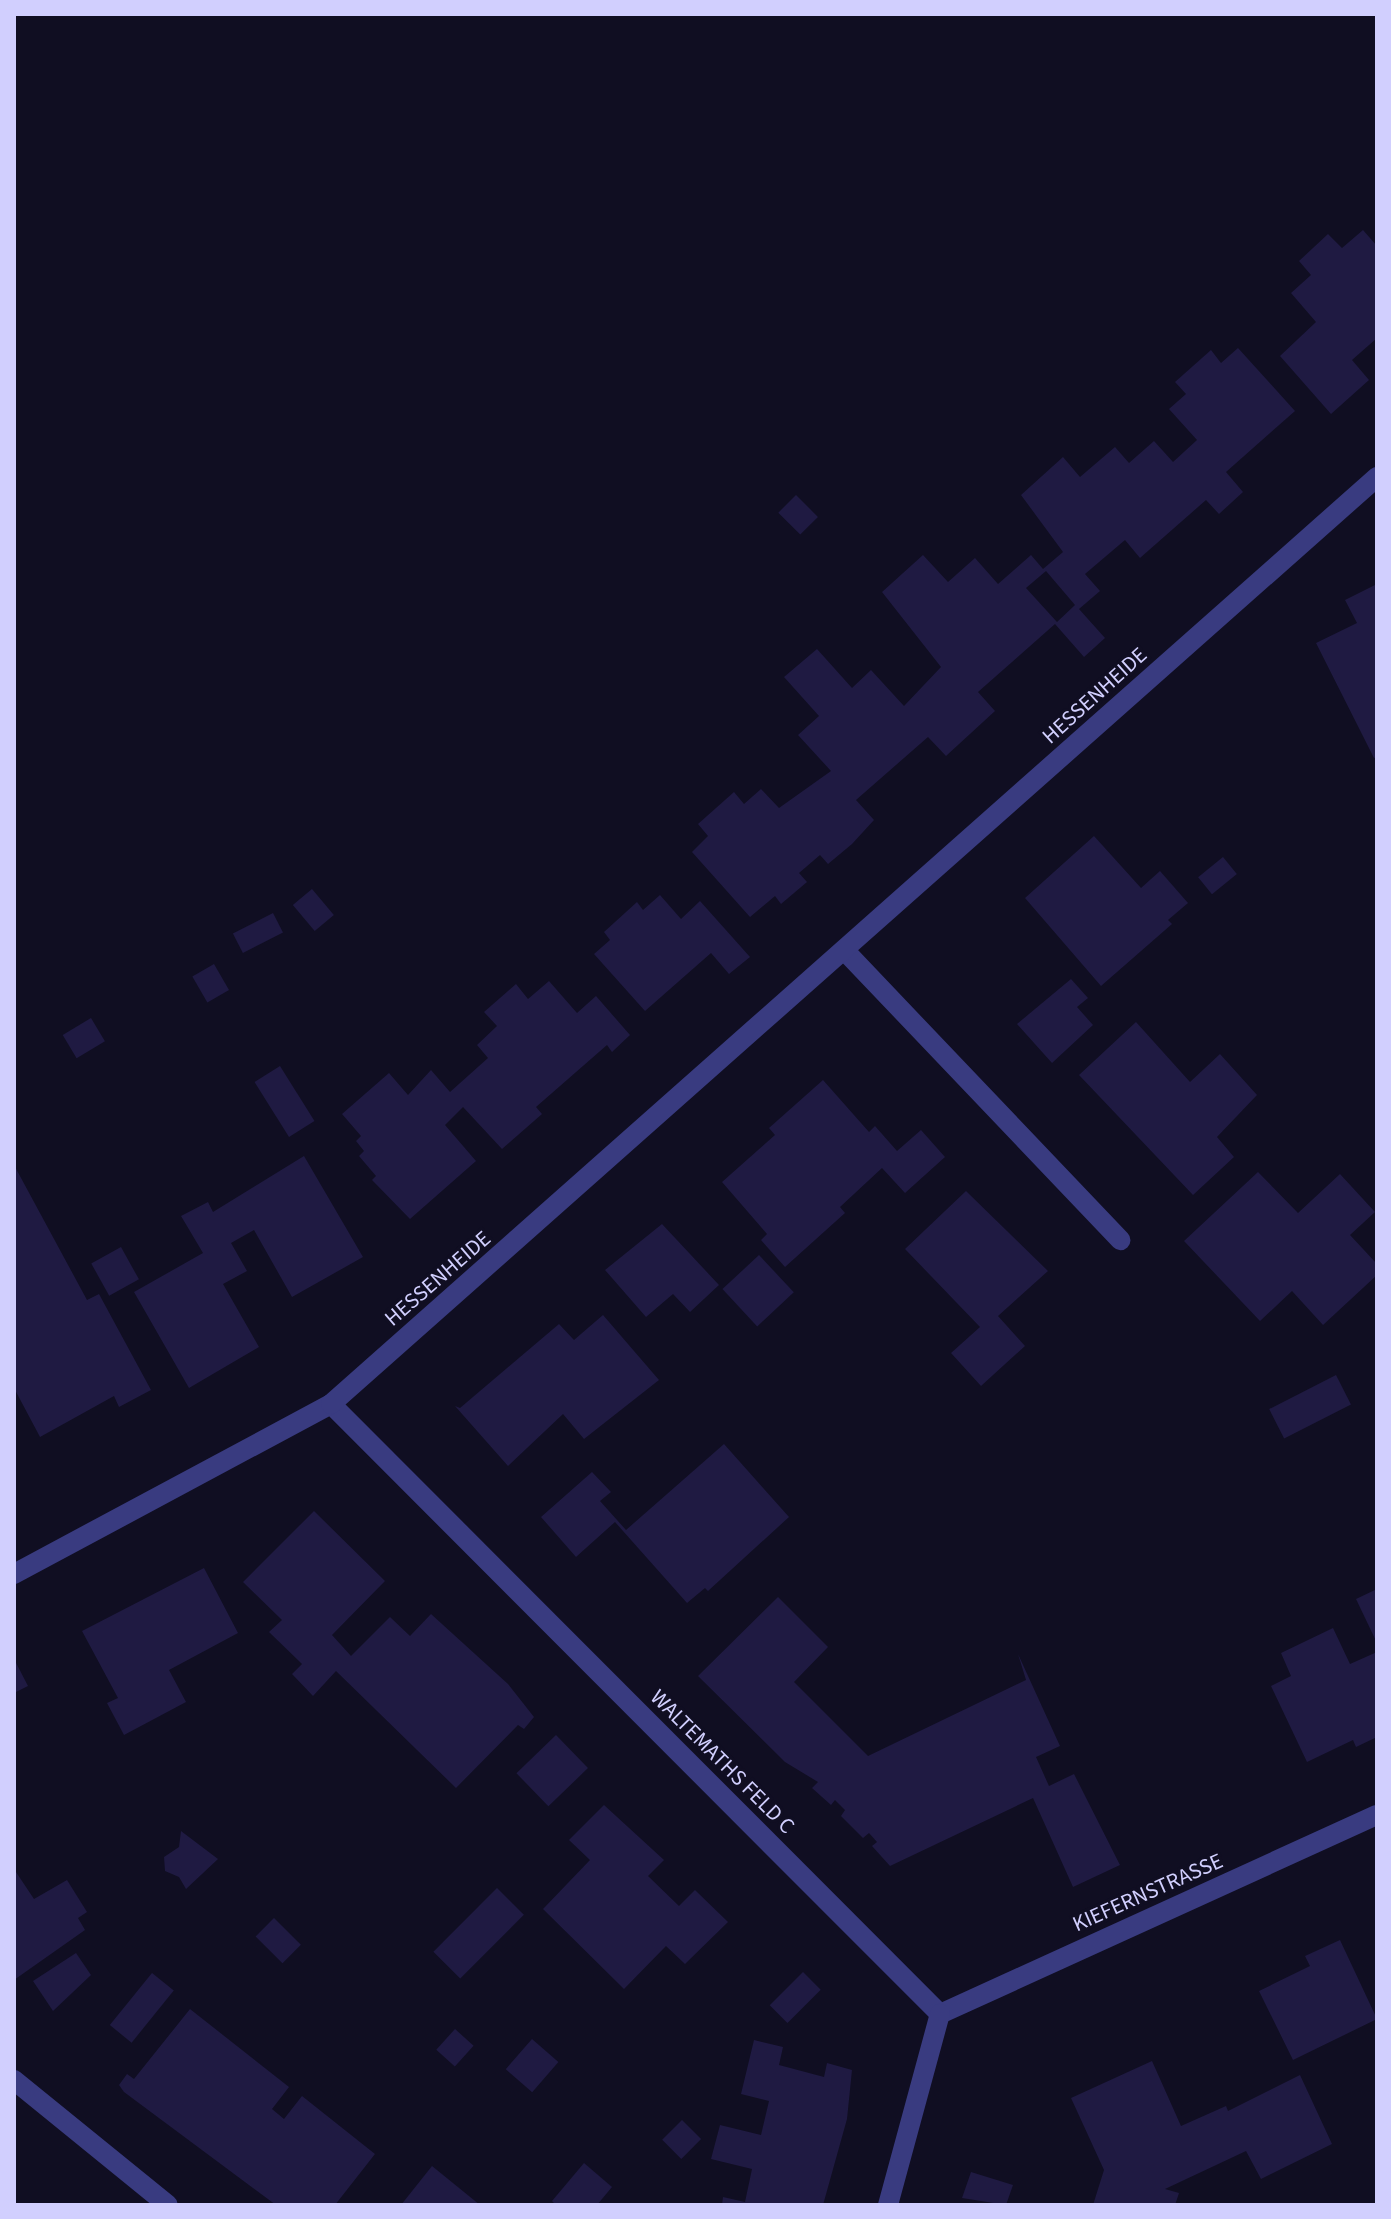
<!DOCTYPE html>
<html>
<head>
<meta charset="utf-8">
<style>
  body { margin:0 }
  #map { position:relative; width:1391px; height:2219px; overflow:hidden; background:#100e22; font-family:"Source Sans 3",sans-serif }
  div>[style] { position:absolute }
  .building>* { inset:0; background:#1f1a42; transform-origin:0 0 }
  .minor>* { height:20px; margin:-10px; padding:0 10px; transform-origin:10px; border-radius:10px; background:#393b80 }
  span { translate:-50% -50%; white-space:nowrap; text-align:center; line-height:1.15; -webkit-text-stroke:6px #100e22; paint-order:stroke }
  .street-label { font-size:22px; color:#d1cffe }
  .frame { position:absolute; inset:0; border:16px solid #d1cffe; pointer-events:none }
</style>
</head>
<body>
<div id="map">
  <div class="building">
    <div style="clip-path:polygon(1363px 230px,1377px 246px,1377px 338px,1352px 360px,1369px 380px,1331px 414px,1280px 356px,1316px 322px,1291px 293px,1311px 275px,1299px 261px,1328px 234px,1342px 248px)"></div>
    <div style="clip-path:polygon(evenodd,1238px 348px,1295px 411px,1226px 472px,1243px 492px,1219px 514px,1206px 500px,1140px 558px,1125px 540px,1085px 574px,1100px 591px,1079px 609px,1105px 638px,1084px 657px,1055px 624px,978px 692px,995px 711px,946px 756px,928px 737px,856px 800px,874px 820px,852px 844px,828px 864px,820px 855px,799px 873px,807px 882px,781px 904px,775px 896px,750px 917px,692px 852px,708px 836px,698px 824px,734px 792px,744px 804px,761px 789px,779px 808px,831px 771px,798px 735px,819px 716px,784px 677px,817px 649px,852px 688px,871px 670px,904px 706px,941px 667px,882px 592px,923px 555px,948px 582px,975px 558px,998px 584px,1031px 555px,1043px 569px,1063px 552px,1021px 495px,1063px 457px,1080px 477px,1115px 447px,1129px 463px,1154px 441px,1173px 462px,1197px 440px,1169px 409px,1186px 394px,1175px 382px,1211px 350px,1221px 363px,1238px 348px,1046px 571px,1075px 605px,1057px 622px,1026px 588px,1046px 571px)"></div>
    <div style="left:796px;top:495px;width:31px;height:25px;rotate:45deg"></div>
    <div style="clip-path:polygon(1377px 584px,1377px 757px,1374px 758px,1316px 643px,1357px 623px,1345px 600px)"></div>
    <div style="clip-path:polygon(1094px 836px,1141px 888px,1160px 871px,1188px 903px,1168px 920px,1172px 924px,1101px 986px,1025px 898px)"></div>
    <div style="left:1223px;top:857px;width:22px;height:32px;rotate:51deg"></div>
    <div style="left:312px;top:889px;width:34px;height:25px;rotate:50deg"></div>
    <div style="clip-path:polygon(660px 895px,681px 919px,700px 901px,750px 957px,729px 974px,711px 953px,645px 1011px,594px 954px,610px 940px,604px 932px,637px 902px,643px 910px)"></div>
    <div style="left:273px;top:913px;width:22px;height:45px;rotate:63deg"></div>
    <div style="left:214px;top:964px;width:30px;height:25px;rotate:60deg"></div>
    <div style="clip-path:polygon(1071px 979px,1088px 998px,1077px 1007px,1093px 1025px,1052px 1063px,1017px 1024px)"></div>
    <div style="clip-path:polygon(549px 981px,577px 1013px,596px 996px,630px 1035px,612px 1052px,607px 1045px,536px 1107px,542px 1114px,502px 1149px,463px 1107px,445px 1125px,476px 1161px,410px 1219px,372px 1180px,376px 1176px,359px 1156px,364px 1151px,356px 1141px,361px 1136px,342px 1114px,389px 1073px,408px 1095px,431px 1070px,450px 1092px,488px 1058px,477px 1045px,497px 1026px,484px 1012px,516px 984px,528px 999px)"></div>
    <div style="left:91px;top:1018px;width:27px;height:33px;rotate:59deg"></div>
    <div style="clip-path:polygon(1136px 1022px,1190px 1082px,1220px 1054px,1257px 1095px,1217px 1137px,1234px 1157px,1193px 1195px,1079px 1075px)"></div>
    <div style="left:280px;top:1066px;width:65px;height:30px;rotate:58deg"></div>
    <div style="clip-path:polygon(823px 1080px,869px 1132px,875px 1126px,897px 1151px,921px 1130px,945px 1157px,905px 1193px,882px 1168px,840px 1207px,845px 1213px,785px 1267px,761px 1240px,767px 1234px,722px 1182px,775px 1135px,769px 1128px)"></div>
    <div style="clip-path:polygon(304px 1156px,363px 1257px,292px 1297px,254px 1230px,231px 1243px,247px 1271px,223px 1284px,259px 1347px,189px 1388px,134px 1292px,203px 1253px,181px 1216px,208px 1202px,213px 1212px)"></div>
    <div style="clip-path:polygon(14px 1165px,87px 1300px,99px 1294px,151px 1390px,119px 1407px,114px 1396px,40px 1437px,14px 1388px)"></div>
    <div style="clip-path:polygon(1258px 1172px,1298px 1213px,1340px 1174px,1375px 1212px,1350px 1235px,1377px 1264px,1377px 1275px,1323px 1325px,1292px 1291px,1260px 1321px,1184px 1241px)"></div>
    <div style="clip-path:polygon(966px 1191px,1048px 1271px,998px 1316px,1025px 1346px,981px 1386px,951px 1353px,980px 1327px,905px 1249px)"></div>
    <div style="clip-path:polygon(662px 1224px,719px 1285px,690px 1312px,673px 1294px,646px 1317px,605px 1270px)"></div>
    <div style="left:121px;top:1247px;width:37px;height:34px;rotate:61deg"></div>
    <div style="left:759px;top:1255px;width:51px;height:50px;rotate:47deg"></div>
    <div style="clip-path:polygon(603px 1315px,659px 1380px,584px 1439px,563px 1414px,508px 1466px,455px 1406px,460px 1408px,559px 1324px,574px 1340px)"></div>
    <div style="left:1336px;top:1375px;width:33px;height:75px;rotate:63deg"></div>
    <div style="clip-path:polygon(724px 1444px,789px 1517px,708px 1591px,705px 1588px,687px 1603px,615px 1522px,576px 1557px,541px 1517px,592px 1472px,611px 1492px,600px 1501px,626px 1530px)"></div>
    <div style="clip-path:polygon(314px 1511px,385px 1581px,332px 1635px,351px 1656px,390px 1617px,410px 1636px,431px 1614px,508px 1684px,534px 1717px,524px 1729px,518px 1725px,456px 1788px,336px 1671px,313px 1696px,292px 1674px,302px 1664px,269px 1632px,282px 1620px,243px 1582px)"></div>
    <div style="clip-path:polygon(204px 1568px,238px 1633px,169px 1670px,186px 1702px,124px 1735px,107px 1703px,118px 1698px,82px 1631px)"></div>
    <div style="clip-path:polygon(1377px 1589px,1377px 1643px,1356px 1599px)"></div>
    <div style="clip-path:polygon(778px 1597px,828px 1647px,794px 1682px,868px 1756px,1026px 1680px,1018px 1654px,1060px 1746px,1036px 1757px,1049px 1786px,1074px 1774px,1120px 1865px,1073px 1887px,1033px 1798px,890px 1866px,872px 1846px,877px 1842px,869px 1833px,863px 1838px,841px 1816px,845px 1810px,835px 1800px,831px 1805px,812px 1788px,818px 1782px,785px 1762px,698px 1676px)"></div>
    <div style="clip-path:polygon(1333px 1628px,1350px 1664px,1377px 1652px,1377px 1737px,1356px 1747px,1353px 1740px,1307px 1762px,1271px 1686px,1291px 1676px,1281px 1653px)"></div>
    <div style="clip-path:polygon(14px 1659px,28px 1686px,14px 1693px)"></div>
    <div style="left:556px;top:1735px;width:46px;height:55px;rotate:46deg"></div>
    <div style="clip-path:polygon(604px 1805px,664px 1860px,648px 1876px,679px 1906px,695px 1890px,728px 1922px,685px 1964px,666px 1946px,624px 1989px,543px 1909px,590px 1860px,569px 1840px)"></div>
    <div style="clip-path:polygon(181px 1831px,218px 1859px,186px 1889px,179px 1877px,165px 1871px,164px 1857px,179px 1847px)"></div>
    <div style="clip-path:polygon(14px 1869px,34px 1899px,67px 1880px,87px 1912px,78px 1918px,85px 1930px,14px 1980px)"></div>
    <div style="left:497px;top:1888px;width:38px;height:90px;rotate:45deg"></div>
    <div style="left:274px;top:1918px;width:38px;height:26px;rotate:45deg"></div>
    <div style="clip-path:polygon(1340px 1940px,1377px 2019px,1293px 2060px,1259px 1991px,1310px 1966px,1305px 1956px)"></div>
    <div style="clip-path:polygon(76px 1953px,91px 1975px,53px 2011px,33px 1981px)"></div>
    <div style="left:803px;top:1972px;width:25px;height:47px;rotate:45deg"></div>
    <div style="left:152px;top:1973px;width:28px;height:67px;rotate:39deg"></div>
    <div style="clip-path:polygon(190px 2009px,289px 2087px,272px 2109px,284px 2119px,302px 2096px,375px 2154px,335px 2205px,276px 2205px,124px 2092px,119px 2085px,127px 2074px,134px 2079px)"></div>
    <div style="left:455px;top:2029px;width:25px;height:28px;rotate:42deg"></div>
    <div style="left:532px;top:2039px;width:35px;height:40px;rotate:41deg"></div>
    <div style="clip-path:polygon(754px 2040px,783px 2047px,779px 2065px,824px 2077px,827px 2063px,852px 2070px,847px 2119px,823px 2205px,722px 2205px,723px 2197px,745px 2202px,752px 2169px,711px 2159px,720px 2125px,761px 2135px,769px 2101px,741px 2094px)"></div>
    <div style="clip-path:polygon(1152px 2061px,1181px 2126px,1226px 2106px,1228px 2111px,1300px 2075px,1332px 2144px,1261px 2179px,1246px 2151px,1165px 2189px,1179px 2193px,1175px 2205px,1093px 2205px,1104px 2170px,1071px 2098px)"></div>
    <div style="left:682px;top:2120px;width:27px;height:28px;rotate:45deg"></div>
    <div style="clip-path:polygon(584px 2163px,612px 2187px,597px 2205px,556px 2205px,552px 2201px)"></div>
    <div style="clip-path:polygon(432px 2166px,480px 2205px,401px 2205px)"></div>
    <div style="clip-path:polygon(971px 2172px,1013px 2185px,1006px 2205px,962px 2198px)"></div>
  </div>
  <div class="minor">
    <div style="left:846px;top:952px;width:398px;rotate:46.4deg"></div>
    <div style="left:331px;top:1404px;width:862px;rotate:45.05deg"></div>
    <div style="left:14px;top:1574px;width:360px;rotate:-28.2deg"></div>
    <div style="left:331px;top:1404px;width:1398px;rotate:-41.55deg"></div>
    <div style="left:940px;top:2014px;width:480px;rotate:-24.5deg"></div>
    <div style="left:14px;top:2080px;width:198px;rotate:39.1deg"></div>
    <div style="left:888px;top:2205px;width:198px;rotate:-74.8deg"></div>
  </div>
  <div class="street-label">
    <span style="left:1095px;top:696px;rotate:-42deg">HESSENHEIDE</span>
    <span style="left:438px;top:1279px;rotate:-41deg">HESSENHEIDE</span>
    <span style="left:722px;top:1762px;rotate:45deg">WALTEMATHS FELD C</span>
    <span style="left:1148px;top:1893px;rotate:-24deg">KIEFERNSTRASSE</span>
  </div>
  <div class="frame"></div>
</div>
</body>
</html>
